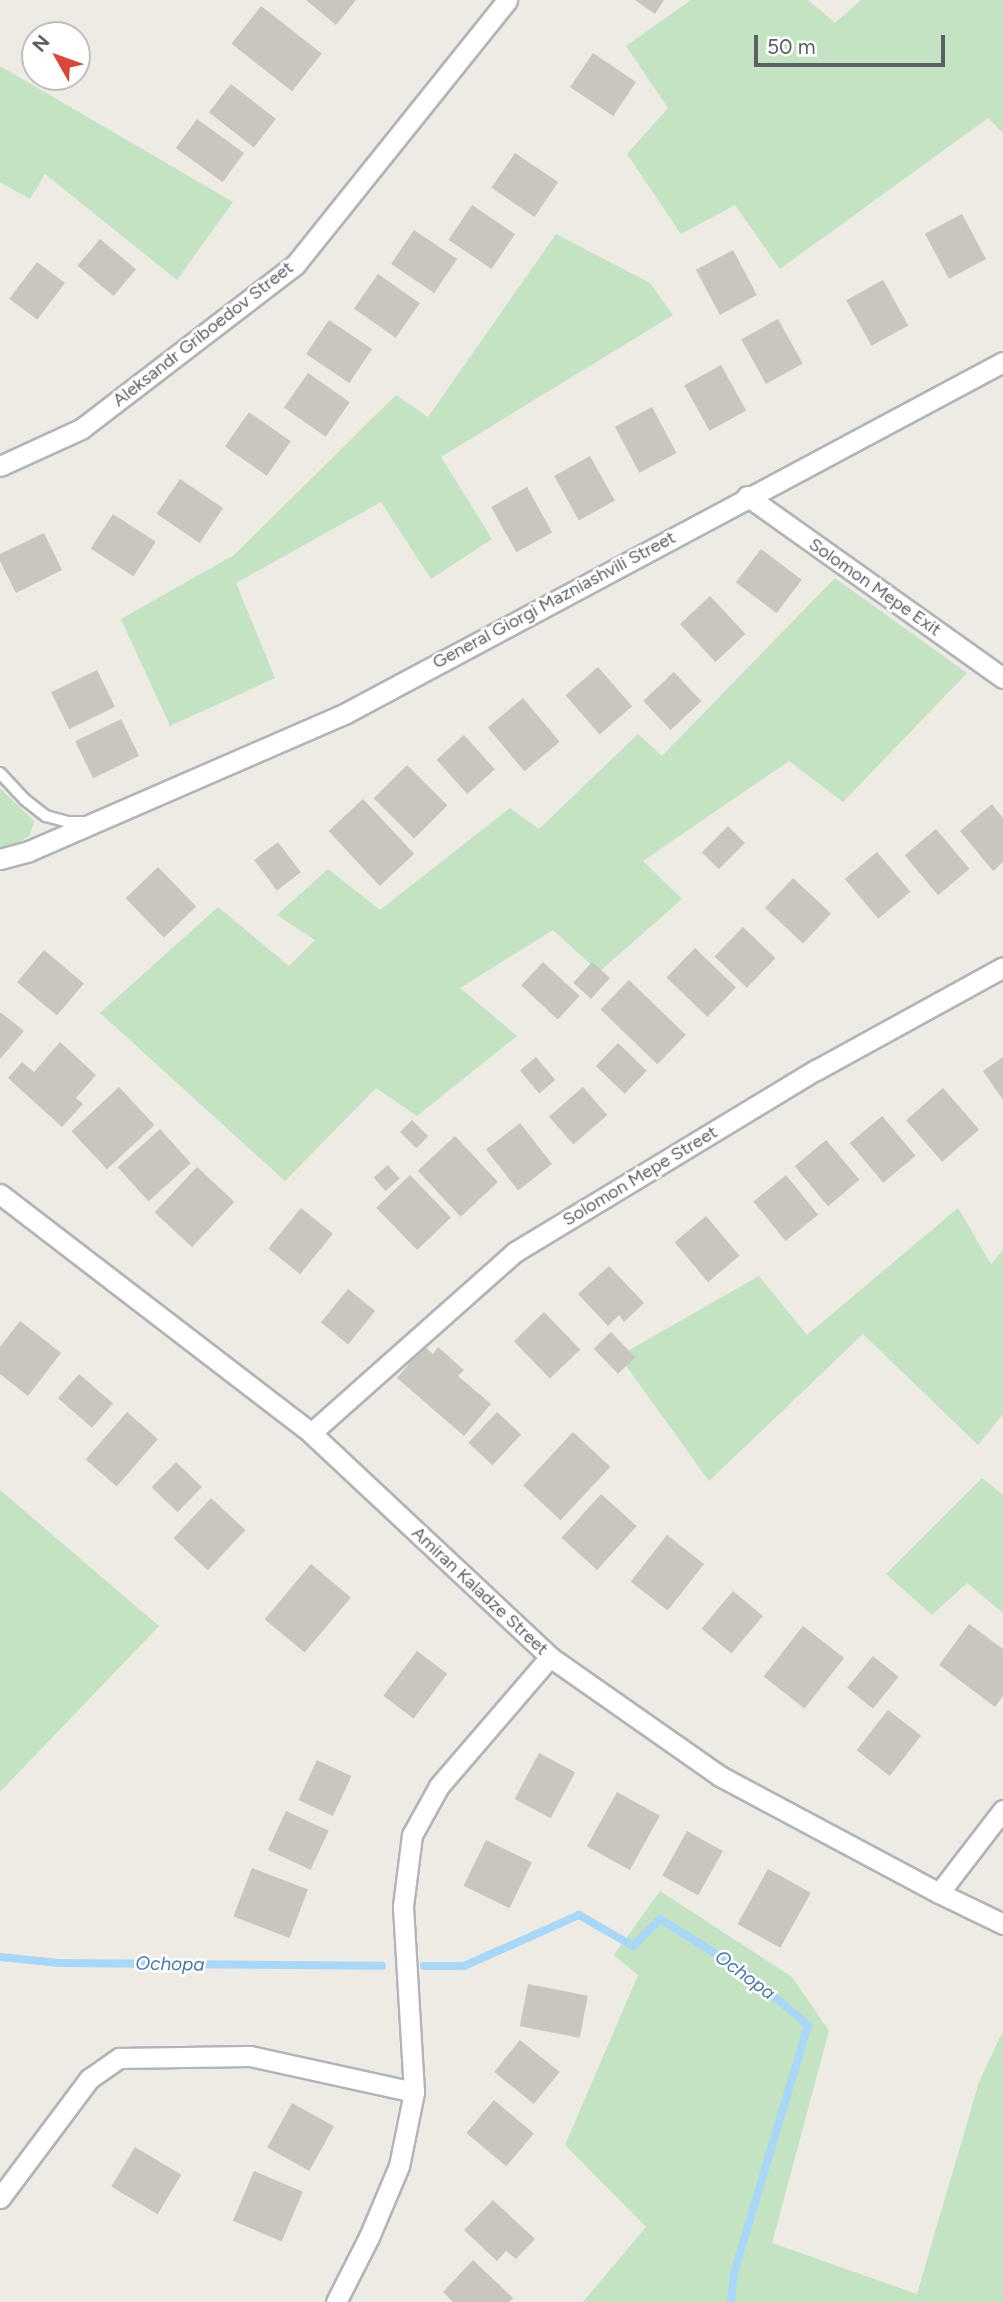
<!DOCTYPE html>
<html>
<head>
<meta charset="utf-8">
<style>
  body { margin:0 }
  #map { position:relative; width:1003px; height:2302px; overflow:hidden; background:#edebe4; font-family:Figtree,sans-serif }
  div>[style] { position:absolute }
  .green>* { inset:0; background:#c3e3c2 }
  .stream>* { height:8px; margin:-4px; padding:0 4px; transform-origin:4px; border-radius:4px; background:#a9d7f8 }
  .building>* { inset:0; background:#c9c6c0; transform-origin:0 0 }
  .roads { filter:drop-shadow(2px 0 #b1b4b8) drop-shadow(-2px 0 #b1b4b8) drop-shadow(0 2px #b1b4b8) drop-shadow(0 -2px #b1b4b8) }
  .lane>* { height:10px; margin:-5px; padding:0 5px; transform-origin:5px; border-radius:5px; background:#fff }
  .street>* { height:19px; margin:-9.5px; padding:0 9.5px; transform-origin:9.5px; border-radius:9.5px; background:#fff }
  span { translate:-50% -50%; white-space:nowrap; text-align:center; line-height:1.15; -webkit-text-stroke:5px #fff; paint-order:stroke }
  .street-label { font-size:18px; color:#5c5f63 }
  .water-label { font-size:19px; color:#4879a8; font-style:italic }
  .north { position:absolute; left:21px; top:21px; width:70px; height:70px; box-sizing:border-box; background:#fff; border:2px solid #bebfc1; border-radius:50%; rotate:310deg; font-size:19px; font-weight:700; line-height:28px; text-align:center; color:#5c5f63 }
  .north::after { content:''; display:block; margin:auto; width:24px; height:32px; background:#da453c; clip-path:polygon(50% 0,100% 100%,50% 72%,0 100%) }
  .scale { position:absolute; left:754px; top:35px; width:191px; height:32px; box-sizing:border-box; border:4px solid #5c5f63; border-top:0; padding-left:9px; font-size:21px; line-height:24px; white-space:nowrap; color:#5c5f63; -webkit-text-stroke:5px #fff; paint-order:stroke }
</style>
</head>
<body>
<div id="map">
  <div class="green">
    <div style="clip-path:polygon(691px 0,808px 0,835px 23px,861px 0,1003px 0,1003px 133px,988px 118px,780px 269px,735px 205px,681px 234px,627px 154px,668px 108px,626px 46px)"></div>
    <div style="clip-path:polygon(0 66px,233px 202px,177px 280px,45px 174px,30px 199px,0 182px)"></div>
    <div style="clip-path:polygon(556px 234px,650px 283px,673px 315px,441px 457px,492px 539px,431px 579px,381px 502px,236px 583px,275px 678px,170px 726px,121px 619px,234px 555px,396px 395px,428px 417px)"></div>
    <div style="clip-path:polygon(835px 578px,967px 673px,843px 802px,789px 761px,643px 861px,682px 899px,599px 972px,553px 930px,460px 988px,517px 1036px,417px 1116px,376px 1088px,285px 1181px,100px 1013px,218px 907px,289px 966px,315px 940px,277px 915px,328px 869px,380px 910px,510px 808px,539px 829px,638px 734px,662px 756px)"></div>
    <div style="clip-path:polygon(0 788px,34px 821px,30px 835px,19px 843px,0 849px)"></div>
    <div style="clip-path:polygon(958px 1208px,991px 1264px,1003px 1250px,1003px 1414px,978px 1445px,863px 1334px,709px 1481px,619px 1356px,759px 1276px,807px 1335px)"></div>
    <div style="clip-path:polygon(982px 1478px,1003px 1495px,1003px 1613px,967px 1583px,932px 1615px,886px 1574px)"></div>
    <div style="clip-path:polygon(0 1490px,159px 1626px,0 1792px)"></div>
    <div style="clip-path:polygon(660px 1891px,792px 1977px,829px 2031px,772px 2243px,917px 2294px,979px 2082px,1003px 2031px,1003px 2302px,583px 2302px,646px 2227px,565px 2145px,638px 1975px,614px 1955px)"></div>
  </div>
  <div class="stream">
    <div style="left:0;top:1957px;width:59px;rotate:5.8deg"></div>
    <div style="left:59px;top:1963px;width:323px;rotate:0.5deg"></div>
    <div style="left:424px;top:1966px;width:40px"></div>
    <div style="left:464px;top:1966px;width:126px;rotate:-23.9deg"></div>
    <div style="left:579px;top:1915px;width:62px;rotate:29.9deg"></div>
    <div style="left:633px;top:1946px;width:38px;rotate:-45deg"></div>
    <div style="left:660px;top:1919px;width:99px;rotate:31.8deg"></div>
    <div style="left:744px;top:1971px;width:84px;rotate:40.2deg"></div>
    <div style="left:808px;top:2025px;width:259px;rotate:106.6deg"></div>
    <div style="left:734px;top:2273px;width:29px;rotate:96deg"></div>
  </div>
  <div class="building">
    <div style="clip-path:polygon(306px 0,356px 0,336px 25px)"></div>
    <div style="clip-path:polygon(635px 0,664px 0,655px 14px)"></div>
    <div style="left:261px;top:6px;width:77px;height:48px;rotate:38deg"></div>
    <div style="left:593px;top:53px;width:52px;height:41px;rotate:34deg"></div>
    <div style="left:231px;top:84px;width:57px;height:36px;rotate:38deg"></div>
    <div style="left:197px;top:119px;width:58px;height:36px;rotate:36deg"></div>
    <div style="left:515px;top:153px;width:52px;height:42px;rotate:34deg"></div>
    <div style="left:472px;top:205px;width:52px;height:42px;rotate:34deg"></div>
    <div style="left:962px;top:214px;width:51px;height:42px;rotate:62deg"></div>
    <div style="left:414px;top:230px;width:52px;height:41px;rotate:34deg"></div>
    <div style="left:100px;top:239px;width:47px;height:35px;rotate:40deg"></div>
    <div style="left:733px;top:250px;width:51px;height:42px;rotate:62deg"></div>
    <div style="left:37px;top:262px;width:35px;height:46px;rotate:37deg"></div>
    <div style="left:378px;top:274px;width:51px;height:42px;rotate:35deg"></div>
    <div style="left:883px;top:280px;width:52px;height:42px;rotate:61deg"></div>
    <div style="left:778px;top:319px;width:51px;height:42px;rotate:61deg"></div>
    <div style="left:329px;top:320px;width:52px;height:41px;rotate:34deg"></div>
    <div style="left:721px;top:365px;width:52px;height:42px;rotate:61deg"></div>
    <div style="left:308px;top:373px;width:51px;height:42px;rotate:35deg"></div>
    <div style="left:652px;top:407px;width:52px;height:42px;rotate:62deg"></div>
    <div style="left:249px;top:412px;width:51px;height:42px;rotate:35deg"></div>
    <div style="left:590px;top:456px;width:51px;height:41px;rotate:61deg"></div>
    <div style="left:180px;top:479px;width:52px;height:42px;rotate:34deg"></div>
    <div style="left:527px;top:487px;width:52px;height:41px;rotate:61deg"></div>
    <div style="left:113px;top:514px;width:51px;height:41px;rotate:33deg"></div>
    <div style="clip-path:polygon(44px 533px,62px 570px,16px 593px,0 561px,0 554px)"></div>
    <div style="left:761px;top:549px;width:51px;height:42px;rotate:37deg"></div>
    <div style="left:710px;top:596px;width:52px;height:41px;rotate:47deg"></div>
    <div style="left:598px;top:667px;width:52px;height:43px;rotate:49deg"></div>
    <div style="left:97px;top:670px;width:41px;height:51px;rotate:64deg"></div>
    <div style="left:674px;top:672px;width:40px;height:42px;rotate:47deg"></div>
    <div style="left:523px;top:698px;width:57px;height:46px;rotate:50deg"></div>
    <div style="left:121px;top:719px;width:41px;height:51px;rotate:64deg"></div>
    <div style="left:464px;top:735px;width:46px;height:37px;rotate:48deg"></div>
    <div style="left:407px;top:765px;width:57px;height:47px;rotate:45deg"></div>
    <div style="left:363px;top:799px;width:75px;height:47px;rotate:47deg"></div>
    <div style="clip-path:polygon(992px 804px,1003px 818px,1003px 862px,993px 871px,960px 831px)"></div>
    <div style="left:728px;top:826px;width:24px;height:37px;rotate:45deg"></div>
    <div style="left:936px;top:829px;width:52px;height:41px;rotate:50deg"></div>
    <div style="left:278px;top:842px;width:38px;height:30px;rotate:53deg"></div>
    <div style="left:877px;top:852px;width:52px;height:42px;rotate:50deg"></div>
    <div style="left:158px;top:867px;width:55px;height:45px;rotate:46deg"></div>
    <div style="left:793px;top:878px;width:52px;height:41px;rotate:43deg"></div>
    <div style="left:743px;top:927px;width:45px;height:41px;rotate:44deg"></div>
    <div style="left:695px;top:948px;width:57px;height:41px;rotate:44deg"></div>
    <div style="left:44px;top:950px;width:52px;height:42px;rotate:40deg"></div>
    <div style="left:543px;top:962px;width:50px;height:32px;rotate:43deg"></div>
    <div style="left:592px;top:962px;width:24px;height:28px;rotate:42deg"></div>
    <div style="left:629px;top:980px;width:79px;height:41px;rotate:44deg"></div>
    <div style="clip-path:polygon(0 1012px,24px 1031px,0 1059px)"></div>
    <div style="clip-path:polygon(60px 1042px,96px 1075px,76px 1098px,83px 1104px,62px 1127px,8px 1078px,22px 1062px,34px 1072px)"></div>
    <div style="left:618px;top:1043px;width:40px;height:32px;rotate:44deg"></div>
    <div style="left:536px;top:1057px;width:30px;height:21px;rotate:50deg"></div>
    <div style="clip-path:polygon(1003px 1057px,1003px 1100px,983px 1071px)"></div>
    <div style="left:119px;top:1087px;width:52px;height:65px;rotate:47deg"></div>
    <div style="left:583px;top:1087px;width:37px;height:45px;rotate:49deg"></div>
    <div style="left:943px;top:1088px;width:55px;height:49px;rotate:49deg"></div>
    <div style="left:882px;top:1116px;width:52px;height:42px;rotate:50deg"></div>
    <div style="left:412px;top:1120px;width:23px;height:17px;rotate:45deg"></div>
    <div style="left:520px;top:1123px;width:52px;height:43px;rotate:52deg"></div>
    <div style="left:160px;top:1129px;width:46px;height:57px;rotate:48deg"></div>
    <div style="left:455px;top:1136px;width:63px;height:51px;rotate:47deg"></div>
    <div style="left:826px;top:1140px;width:52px;height:41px;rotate:50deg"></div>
    <div style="left:388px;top:1165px;width:18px;height:19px;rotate:49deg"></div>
    <div style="left:197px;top:1167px;width:51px;height:62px;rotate:43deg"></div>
    <div style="left:410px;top:1175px;width:59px;height:47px;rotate:46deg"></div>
    <div style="left:786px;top:1175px;width:51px;height:42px;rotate:51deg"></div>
    <div style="left:301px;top:1208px;width:41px;height:52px;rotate:39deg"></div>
    <div style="left:706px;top:1216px;width:52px;height:41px;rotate:50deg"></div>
    <div style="clip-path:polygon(609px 1266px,644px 1303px,624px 1322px,619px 1315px,608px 1326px,578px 1294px)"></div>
    <div style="left:348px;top:1289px;width:35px;height:43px;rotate:39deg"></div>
    <div style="left:544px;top:1312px;width:52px;height:42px;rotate:46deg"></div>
    <div style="clip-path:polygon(20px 1321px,61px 1353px,28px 1396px,0 1374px,0 1347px)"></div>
    <div style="left:611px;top:1332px;width:35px;height:24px;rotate:46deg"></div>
    <div style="clip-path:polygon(424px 1346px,433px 1354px,438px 1347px,464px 1370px,458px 1376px,491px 1404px,464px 1436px,397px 1378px)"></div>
    <div style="left:79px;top:1374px;width:45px;height:32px;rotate:41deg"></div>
    <div style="left:127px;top:1412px;width:41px;height:63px;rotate:41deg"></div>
    <div style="left:497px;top:1412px;width:33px;height:42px;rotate:43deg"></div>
    <div style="left:573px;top:1432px;width:51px;height:73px;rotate:43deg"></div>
    <div style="left:176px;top:1462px;width:36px;height:35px;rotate:44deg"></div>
    <div style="left:601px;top:1494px;width:48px;height:59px;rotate:42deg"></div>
    <div style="left:211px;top:1498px;width:47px;height:55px;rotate:43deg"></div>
    <div style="left:667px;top:1535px;width:47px;height:59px;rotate:38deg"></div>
    <div style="left:311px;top:1564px;width:52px;height:72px;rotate:40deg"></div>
    <div style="left:733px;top:1591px;width:39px;height:49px;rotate:40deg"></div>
    <div style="clip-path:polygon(969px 1624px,1003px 1649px,1003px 1696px,995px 1707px,939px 1665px)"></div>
    <div style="left:803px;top:1626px;width:52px;height:64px;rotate:38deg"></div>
    <div style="left:417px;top:1651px;width:38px;height:56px;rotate:37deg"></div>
    <div style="left:873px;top:1656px;width:33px;height:41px;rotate:39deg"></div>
    <div style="left:888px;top:1710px;width:42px;height:51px;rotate:38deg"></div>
    <div style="left:539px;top:1753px;width:41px;height:52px;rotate:28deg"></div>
    <div style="left:317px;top:1760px;width:38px;height:44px;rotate:25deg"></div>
    <div style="left:617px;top:1792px;width:49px;height:62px;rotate:29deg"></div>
    <div style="left:286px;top:1811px;width:47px;height:43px;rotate:25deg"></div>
    <div style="left:687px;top:1831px;width:41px;height:51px;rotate:29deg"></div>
    <div style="left:486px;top:1840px;width:51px;height:51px;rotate:26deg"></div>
    <div style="left:252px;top:1868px;width:60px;height:52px;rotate:21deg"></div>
    <div style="left:768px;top:1869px;width:49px;height:63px;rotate:29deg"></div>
    <div style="left:528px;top:1984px;width:61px;height:43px;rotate:11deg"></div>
    <div style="left:520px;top:2040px;width:51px;height:41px;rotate:39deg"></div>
    <div style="left:494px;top:2100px;width:52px;height:43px;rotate:40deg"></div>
    <div style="left:292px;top:2103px;width:48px;height:51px;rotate:29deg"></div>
    <div style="left:135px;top:2147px;width:54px;height:46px;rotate:31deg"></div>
    <div style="left:254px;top:2171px;width:53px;height:54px;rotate:23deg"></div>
    <div style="clip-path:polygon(493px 2200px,535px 2239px,516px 2259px,506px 2251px,497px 2261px,464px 2230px)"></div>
    <div style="clip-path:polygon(473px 2260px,513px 2298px,509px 2302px,453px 2302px,443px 2292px)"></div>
  </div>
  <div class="roads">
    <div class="lane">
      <div style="left:0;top:773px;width:35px;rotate:47deg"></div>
      <div style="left:24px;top:799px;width:28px;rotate:38deg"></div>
      <div style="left:46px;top:816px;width:24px;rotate:15deg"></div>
      <div style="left:69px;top:822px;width:14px"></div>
    </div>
    <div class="street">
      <div style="left:0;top:466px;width:89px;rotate:-24.6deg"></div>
      <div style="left:81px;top:429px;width:270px;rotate:-37.5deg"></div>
      <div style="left:295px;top:265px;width:339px;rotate:-51.3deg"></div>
      <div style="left:747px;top:496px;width:314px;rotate:35.4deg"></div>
      <div style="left:0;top:859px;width:30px;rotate:-15deg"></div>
      <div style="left:29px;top:851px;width:346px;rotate:-23.5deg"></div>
      <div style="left:346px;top:713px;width:745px;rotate:-28.11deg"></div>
      <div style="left:0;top:1194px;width:392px;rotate:37.5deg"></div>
      <div style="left:311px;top:1433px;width:328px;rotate:43.1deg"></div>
      <div style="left:550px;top:1657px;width:208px;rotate:35deg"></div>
      <div style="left:720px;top:1776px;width:248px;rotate:28.1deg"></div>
      <div style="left:939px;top:1893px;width:71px;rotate:25.8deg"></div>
      <div style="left:311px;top:1433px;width:273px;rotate:-41.6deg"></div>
      <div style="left:515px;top:1252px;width:352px;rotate:-31.2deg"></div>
      <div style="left:816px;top:1070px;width:213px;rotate:-28.8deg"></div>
      <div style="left:939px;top:1893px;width:105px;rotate:-52.4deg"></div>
      <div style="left:0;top:2198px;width:149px;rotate:-53.2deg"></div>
      <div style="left:89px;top:2079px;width:37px;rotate:-35deg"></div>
      <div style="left:119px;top:2058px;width:131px;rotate:-0.9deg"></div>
      <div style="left:250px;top:2056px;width:168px;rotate:12.4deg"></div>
      <div style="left:336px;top:2302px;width:73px;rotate:-63.1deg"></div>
      <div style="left:369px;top:2237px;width:77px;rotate:-67.1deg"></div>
      <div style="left:399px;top:2166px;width:76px;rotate:-78.5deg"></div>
      <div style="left:414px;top:2092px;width:186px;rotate:-93.4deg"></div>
      <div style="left:403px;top:1906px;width:72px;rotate:-82.8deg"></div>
      <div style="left:412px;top:1835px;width:56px;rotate:-61.1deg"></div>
      <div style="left:439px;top:1786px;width:170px;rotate:-49.3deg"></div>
    </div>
  </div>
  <div class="street-label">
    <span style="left:203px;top:334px;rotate:-38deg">Aleksandr Griboedov Street</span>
    <span style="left:875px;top:587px;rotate:35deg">Solomon Mepe Exit</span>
    <span style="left:554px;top:600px;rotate:-28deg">General Giorgi Mazniashvili Street</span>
    <span style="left:640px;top:1176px;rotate:-31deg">Solomon Mepe Street</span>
    <span style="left:480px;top:1591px;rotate:43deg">Amiran Kaladze Street</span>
  </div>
  <div class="water-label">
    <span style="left:170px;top:1964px;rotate:1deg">Ochopa</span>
    <span style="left:745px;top:1975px;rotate:36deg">Ochopa</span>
  </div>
  <div class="north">N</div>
  <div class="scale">50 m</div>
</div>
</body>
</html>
